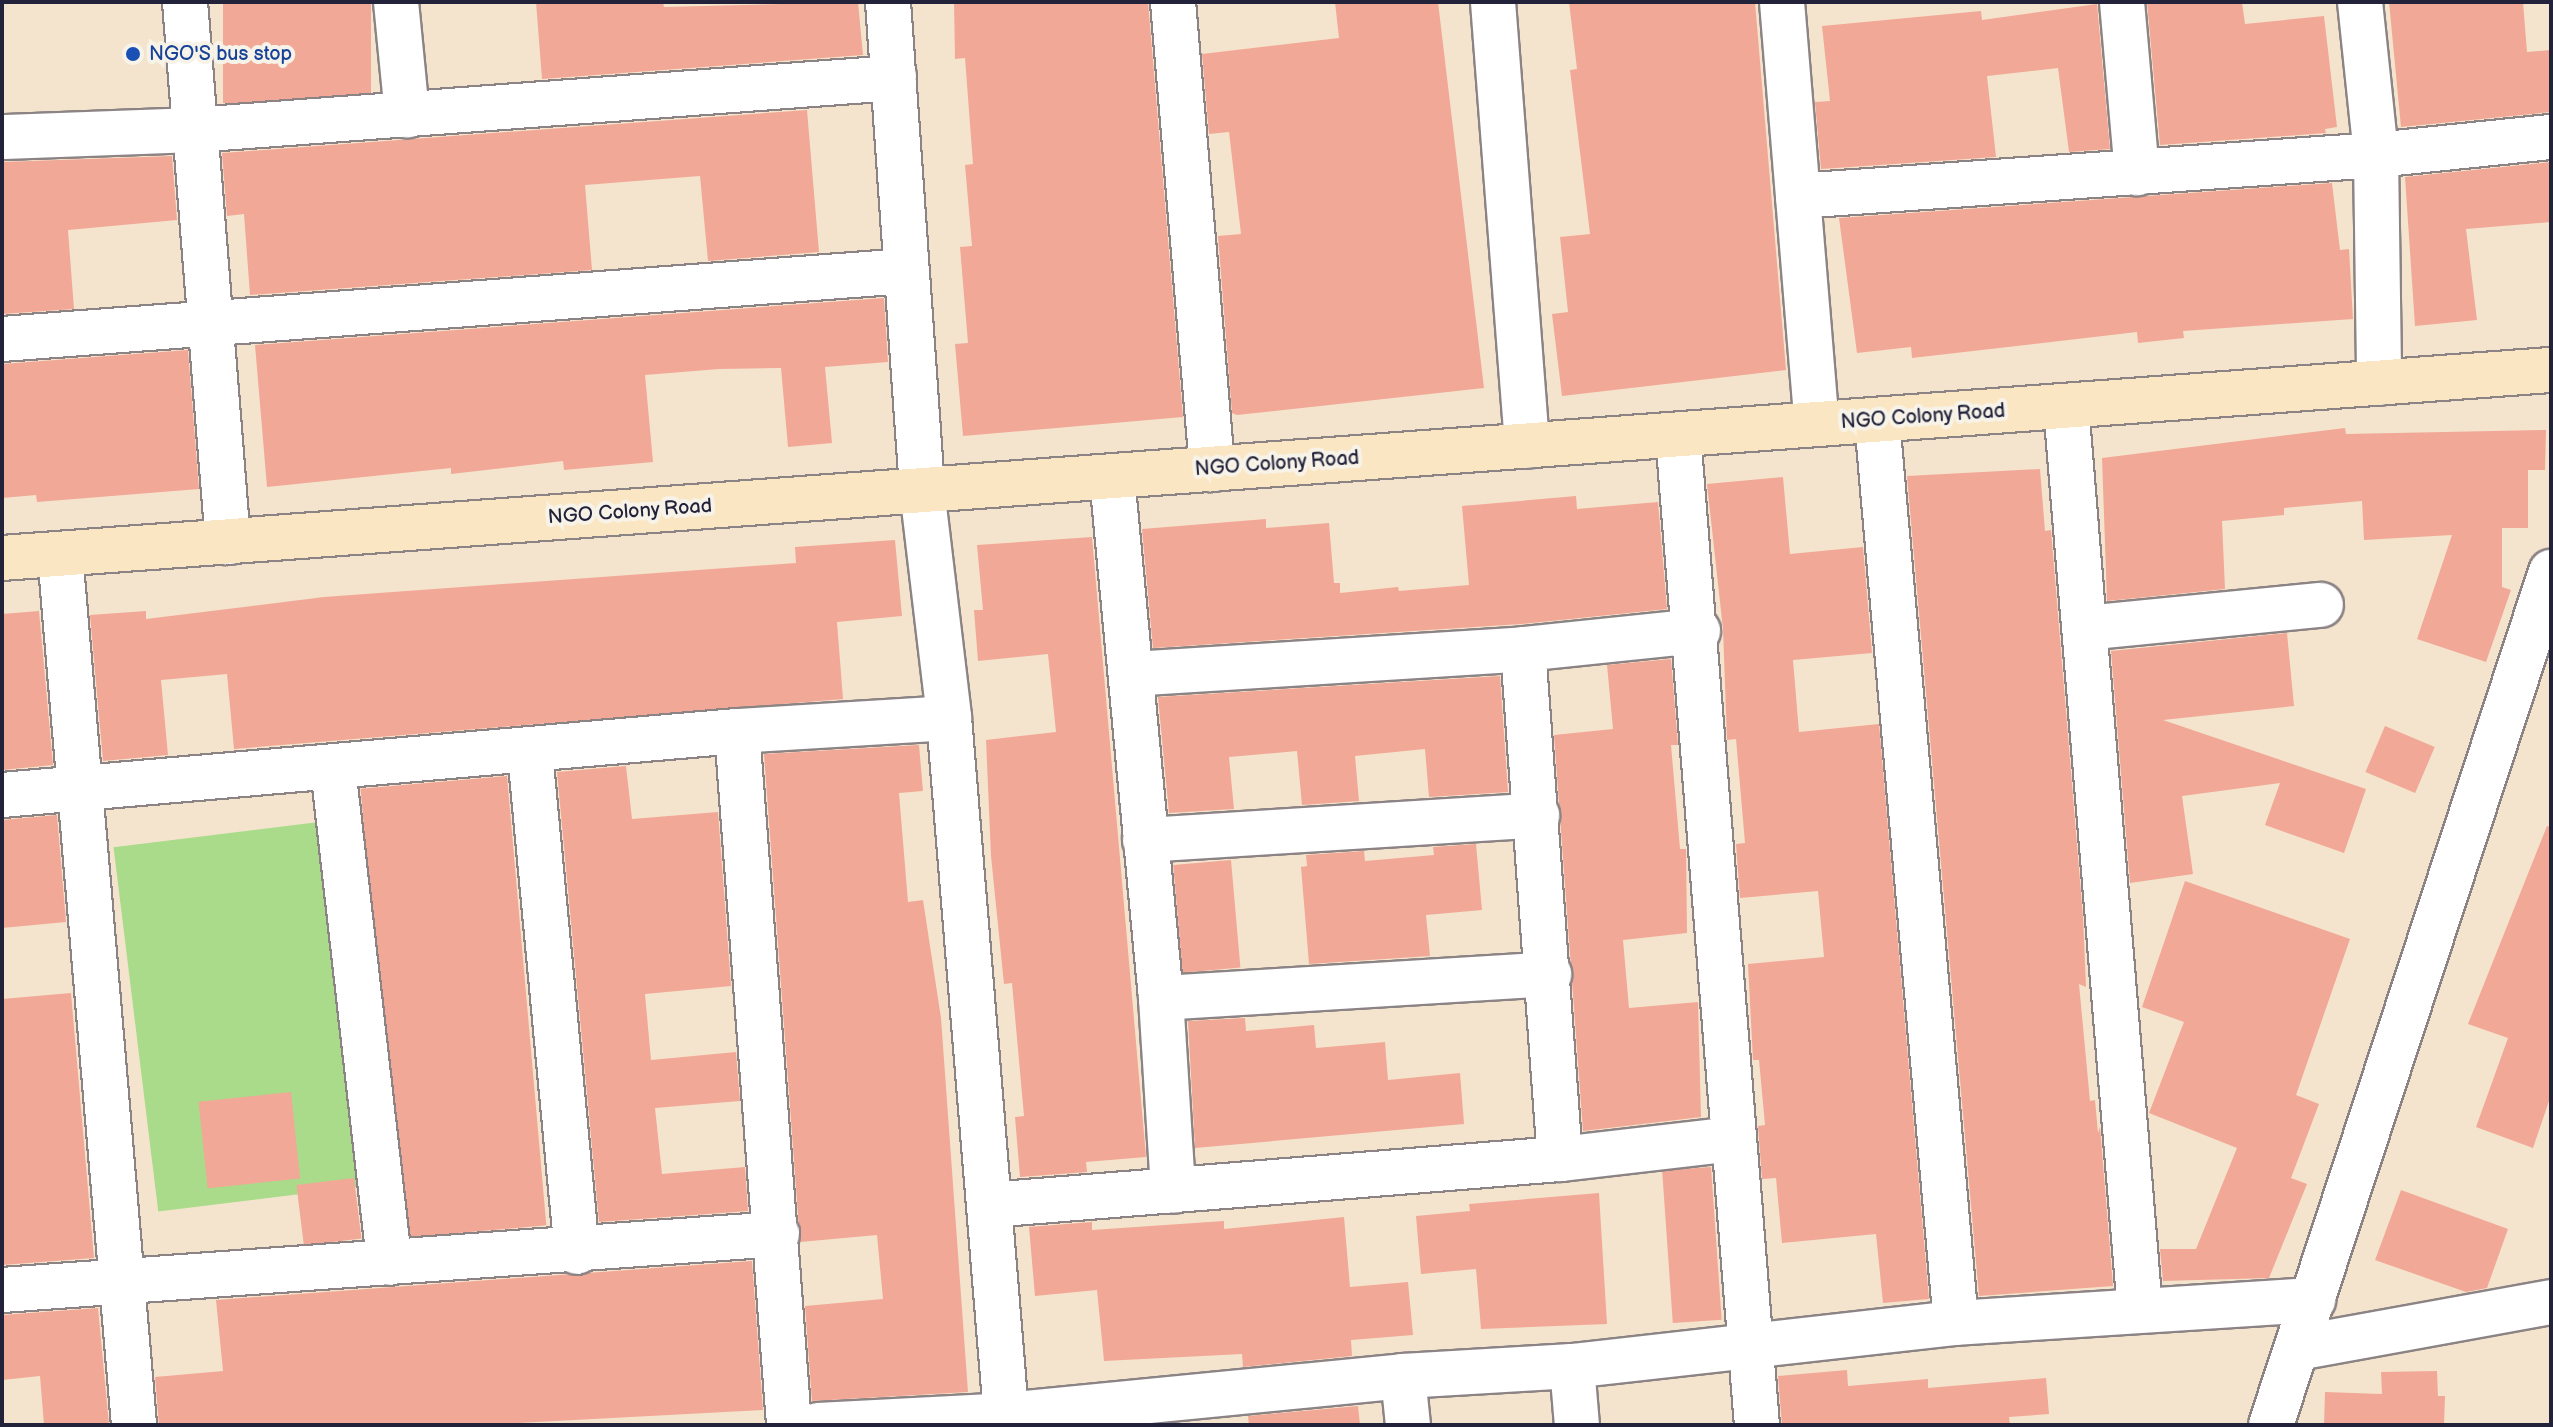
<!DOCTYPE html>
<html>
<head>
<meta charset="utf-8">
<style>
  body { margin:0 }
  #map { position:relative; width:2553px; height:1427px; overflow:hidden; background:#f4e4cd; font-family:"Balsamiq Sans",sans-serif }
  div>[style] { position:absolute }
  .green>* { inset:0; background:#a9db8a; transform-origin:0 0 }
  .building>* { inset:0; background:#f2a896; transform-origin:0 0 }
  .roads { filter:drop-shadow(2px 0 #8b8384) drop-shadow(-2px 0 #8b8384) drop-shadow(0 2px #8b8384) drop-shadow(0 -2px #8b8384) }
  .street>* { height:44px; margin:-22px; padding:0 22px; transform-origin:22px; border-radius:22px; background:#fff }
  .secondary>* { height:44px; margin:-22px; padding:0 22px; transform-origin:22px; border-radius:22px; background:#fbe6c3 }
  .dots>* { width:22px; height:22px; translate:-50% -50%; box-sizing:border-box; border:4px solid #f7f3e8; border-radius:50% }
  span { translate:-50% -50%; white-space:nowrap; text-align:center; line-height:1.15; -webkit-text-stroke:8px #f7f3e8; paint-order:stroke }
  .transit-label { font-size:20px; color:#164399 }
  .left { translate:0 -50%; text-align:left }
  .street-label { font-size:20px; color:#22223b }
  .frame { position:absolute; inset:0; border:4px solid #22223b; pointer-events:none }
</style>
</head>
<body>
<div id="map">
  <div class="green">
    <div style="left:319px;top:822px;width:367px;height:207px;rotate:83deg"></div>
  </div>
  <div class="building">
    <div style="left:223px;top:2px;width:148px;height:101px"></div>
    <div style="clip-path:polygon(536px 2px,663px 2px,664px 7px,858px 2px,863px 55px,542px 79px)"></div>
    <div style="clip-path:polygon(954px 2px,1148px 2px,1183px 417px,963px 436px,955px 344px,968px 343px,960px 247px,972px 246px,965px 165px,973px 164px,965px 58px,955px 59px)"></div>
    <div style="clip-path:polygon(1335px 2px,1438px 2px,1484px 388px,1237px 415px,1232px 413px,1218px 236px,1241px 234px,1229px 132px,1209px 134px,1202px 54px,1339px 38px)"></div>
    <div style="clip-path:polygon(1569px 2px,1755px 2px,1786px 370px,1562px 396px,1552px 314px,1568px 312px,1560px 237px,1590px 234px,1570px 70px,1577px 69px)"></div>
    <div style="clip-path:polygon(2147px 2px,2242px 2px,2245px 24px,2324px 16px,2337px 127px,2325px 129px,2326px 133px,2160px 145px)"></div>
    <div style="clip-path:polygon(2389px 2px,2523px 2px,2527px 52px,2551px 50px,2551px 112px,2401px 127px)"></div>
    <div style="clip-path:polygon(2097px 4px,2110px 149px,2069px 152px,2058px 68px,1987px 76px,1996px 157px,1821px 169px,1815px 102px,1830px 101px,1822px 26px,1981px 11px,1982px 20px)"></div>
    <div style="clip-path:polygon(807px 110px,819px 252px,708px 261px,700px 176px,585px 185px,592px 270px,250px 295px,244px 214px,227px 216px,222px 153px)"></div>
    <div style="clip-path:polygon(172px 156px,177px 220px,68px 230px,74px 309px,2px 314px,2px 162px)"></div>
    <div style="clip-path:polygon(2551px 162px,2551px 222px,2466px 229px,2477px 320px,2415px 326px,2405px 177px)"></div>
    <div style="clip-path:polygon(2332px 183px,2340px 250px,2349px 249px,2353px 319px,2183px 331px,2184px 338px,2138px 343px,2137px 332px,1912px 358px,1911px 347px,1857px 353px,1839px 218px)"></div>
    <div style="clip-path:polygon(884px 298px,888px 362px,825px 367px,832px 443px,788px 447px,781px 368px,719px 369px,645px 375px,653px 462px,564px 470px,563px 461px,451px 474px,451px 468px,267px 487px,255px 345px)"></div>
    <div style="clip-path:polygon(188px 350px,199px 489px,37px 502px,36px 495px,2px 498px,2px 364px)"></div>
    <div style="clip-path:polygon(2345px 428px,2346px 434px,2546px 430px,2545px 470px,2528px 470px,2528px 528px,2502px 528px,2502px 587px,2511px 590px,2486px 662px,2417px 639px,2452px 535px,2364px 540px,2362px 501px,2284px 508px,2284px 515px,2222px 521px,2225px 589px,2107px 601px,2102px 458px)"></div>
    <div style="clip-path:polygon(2040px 469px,2045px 531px,2051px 530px,2083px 917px,2086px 987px,2079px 984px,2090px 1101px,2095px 1100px,2098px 1133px,2100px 1127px,2113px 1286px,1979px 1296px,1907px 476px)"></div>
    <div style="clip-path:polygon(1783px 477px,1790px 554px,1863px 547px,1872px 653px,1793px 660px,1799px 732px,1879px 724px,1929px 1299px,1883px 1303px,1876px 1234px,1782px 1243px,1776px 1178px,1762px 1179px,1758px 1126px,1765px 1125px,1759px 1060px,1753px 1060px,1748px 964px,1824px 957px,1818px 891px,1740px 898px,1736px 844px,1745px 843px,1736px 739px,1727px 740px,1723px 629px,1707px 484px)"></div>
    <div style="clip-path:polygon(1576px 496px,1577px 509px,1658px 502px,1667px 609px,1521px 624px,1153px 648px,1142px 529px,1266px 519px,1266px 528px,1329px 523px,1334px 583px,1340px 583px,1340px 593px,1398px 587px,1399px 591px,1469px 585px,1462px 506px)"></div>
    <div style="clip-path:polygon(1092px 537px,1146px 1157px,1086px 1162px,1087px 1172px,1020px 1177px,1015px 1117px,1024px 1116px,1012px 983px,1004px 984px,991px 856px,986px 740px,1056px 732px,1048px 654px,978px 661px,974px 610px,983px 610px,977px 545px)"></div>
    <div style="clip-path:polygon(895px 540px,902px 616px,837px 622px,843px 699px,234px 749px,227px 674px,161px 680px,168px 755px,103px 761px,90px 615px,146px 611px,146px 619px,324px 597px,796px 563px,795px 547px)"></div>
    <div style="clip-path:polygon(39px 611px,53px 765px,2px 770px,2px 614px)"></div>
    <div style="clip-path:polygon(2287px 633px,2294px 706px,2163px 720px,2366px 789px,2344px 853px,2265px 825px,2280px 783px,2182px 796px,2193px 874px,2130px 883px,2111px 651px)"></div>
    <div style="clip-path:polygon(1671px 659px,1678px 745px,1671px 745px,1680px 849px,1686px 849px,1687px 933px,1623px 940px,1629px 1008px,1698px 1002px,1701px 1117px,1583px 1131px,1554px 735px,1613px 729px,1607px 665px)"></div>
    <div style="clip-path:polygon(1500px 676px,1508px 792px,1429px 797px,1425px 749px,1355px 756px,1359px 801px,1302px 805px,1297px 751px,1229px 757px,1234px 809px,1169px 813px,1158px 697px)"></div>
    <div style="left:2385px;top:726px;width:54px;height:50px;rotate:23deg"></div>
    <div style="clip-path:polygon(919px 745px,923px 791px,899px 793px,908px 902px,923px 900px,941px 1018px,968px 1392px,812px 1401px,805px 1306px,883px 1299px,877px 1235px,800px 1242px,764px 754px)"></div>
    <div style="clip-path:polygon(626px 766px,632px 819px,718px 812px,731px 986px,645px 994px,651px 1060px,736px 1052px,740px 1101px,655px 1108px,662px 1174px,745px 1167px,748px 1211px,599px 1222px,557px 772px)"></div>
    <div style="left:507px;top:776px;width:451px;height:147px;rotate:85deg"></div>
    <div style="clip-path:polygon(57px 815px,66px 922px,2px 928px,2px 820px)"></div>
    <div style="clip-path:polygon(2547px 826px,2551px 827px,2551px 1095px,2533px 1148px,2476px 1127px,2508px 1038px,2468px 1024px)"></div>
    <div style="clip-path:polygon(1476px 844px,1482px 910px,1426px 915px,1430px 956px,1309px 964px,1301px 867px,1307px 866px,1306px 855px,1364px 851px,1365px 861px,1434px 855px,1433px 847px)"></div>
    <div style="left:1231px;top:860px;width:108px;height:58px;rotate:85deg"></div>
    <div style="clip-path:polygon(2185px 881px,2350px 939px,2296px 1095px,2319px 1104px,2291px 1178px,2307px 1184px,2269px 1278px,2163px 1281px,2160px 1249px,2196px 1249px,2237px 1148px,2149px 1113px,2184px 1022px,2142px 1007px)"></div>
    <div style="clip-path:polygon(71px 993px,94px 1258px,2px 1265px,2px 999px)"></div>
    <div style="clip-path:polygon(1245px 1018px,1246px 1031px,1314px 1025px,1316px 1048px,1385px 1042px,1388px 1080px,1460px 1073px,1464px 1124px,1195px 1148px,1188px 1021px)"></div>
    <div style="left:291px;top:1092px;width:87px;height:93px;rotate:84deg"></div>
    <div style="left:1711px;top:1167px;width:153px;height:49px;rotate:86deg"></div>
    <div style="left:354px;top:1178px;width:61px;height:58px;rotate:83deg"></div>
    <div style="clip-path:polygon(2401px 1190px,2508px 1229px,2487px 1288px,2466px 1292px,2375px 1260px)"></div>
    <div style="clip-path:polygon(1599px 1193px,1607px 1324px,1481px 1329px,1476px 1269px,1421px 1274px,1416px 1216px,1470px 1211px,1469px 1204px)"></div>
    <div style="clip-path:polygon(1344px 1217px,1350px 1287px,1408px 1282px,1413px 1335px,1351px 1340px,1352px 1356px,1243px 1367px,1242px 1354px,1104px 1361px,1097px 1290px,1035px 1296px,1029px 1227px,1092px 1222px,1092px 1230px,1224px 1221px,1224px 1229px)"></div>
    <div style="clip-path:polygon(752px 1261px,763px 1410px,480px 1425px,159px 1425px,155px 1377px,223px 1371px,216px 1300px)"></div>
    <div style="clip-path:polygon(98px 1308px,109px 1425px,44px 1425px,40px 1376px,2px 1380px,2px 1315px)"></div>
    <div style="clip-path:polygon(1847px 1370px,1848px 1386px,1928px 1379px,1928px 1388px,2046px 1378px,2049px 1414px,2009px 1417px,2010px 1425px,1782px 1425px,1778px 1376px)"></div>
    <div style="clip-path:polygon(2437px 1371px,2438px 1396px,2445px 1396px,2444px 1425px,2324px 1425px,2325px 1392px,2382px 1394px,2381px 1372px)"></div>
    <div style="clip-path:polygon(1358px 1406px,1360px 1425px,1249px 1425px,1248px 1416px)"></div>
  </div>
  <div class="roads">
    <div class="street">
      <div style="left:185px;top:2px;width:542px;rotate:85.45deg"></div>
      <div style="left:396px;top:2px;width:114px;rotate:84.4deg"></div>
      <div style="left:888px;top:2px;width:489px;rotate:86deg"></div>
      <div style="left:922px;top:490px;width:230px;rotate:83.2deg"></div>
      <div style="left:949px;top:718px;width:709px;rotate:85.31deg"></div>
      <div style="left:1173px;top:2px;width:469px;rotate:85.2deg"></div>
      <div style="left:1493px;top:2px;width:445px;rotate:85.6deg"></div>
      <div style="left:1782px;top:2px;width:423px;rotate:85.3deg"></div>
      <div style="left:2122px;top:2px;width:172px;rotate:85deg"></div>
      <div style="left:2360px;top:2px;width:154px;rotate:84deg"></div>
      <div style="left:2376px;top:155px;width:228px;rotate:89.2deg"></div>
      <div style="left:2px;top:137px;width:192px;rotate:-2.1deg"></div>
      <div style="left:194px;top:130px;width:702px;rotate:-4.25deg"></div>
      <div style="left:1798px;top:196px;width:579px;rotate:-4.06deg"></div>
      <div style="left:2376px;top:155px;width:176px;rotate:-5.9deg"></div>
      <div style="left:2px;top:339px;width:907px;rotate:-4.3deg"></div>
      <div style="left:2066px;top:406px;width:907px;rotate:85.32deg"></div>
      <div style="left:1877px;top:420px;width:906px;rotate:85deg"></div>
      <div style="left:1678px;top:435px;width:993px;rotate:85.44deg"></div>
      <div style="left:1112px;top:477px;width:523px;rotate:84.63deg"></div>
      <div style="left:1161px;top:998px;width:193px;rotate:86.4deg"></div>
      <div style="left:60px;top:554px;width:874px;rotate:85.14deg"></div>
      <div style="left:2085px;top:628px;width:237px;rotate:-5.6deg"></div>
      <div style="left:1131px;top:674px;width:393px;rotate:-3.6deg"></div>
      <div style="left:737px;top:731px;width:696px;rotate:85.71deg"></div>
      <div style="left:530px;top:753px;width:501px;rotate:84.62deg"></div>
      <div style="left:333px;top:768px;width:498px;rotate:83.5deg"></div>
      <div style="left:2px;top:795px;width:738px;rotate:-4.98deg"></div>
      <div style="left:737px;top:731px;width:212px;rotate:-3.5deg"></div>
      <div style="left:1145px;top:840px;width:393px;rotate:-3.6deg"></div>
      <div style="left:1161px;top:998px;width:389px;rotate:-3.5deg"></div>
      <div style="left:1560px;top:1159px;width:511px;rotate:-94.15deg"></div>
      <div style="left:1523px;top:649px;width:176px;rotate:-5.9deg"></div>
      <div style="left:989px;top:1205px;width:573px;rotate:-4.61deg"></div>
      <div style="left:1560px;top:1159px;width:173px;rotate:-6.6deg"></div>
      <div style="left:2px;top:1290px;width:777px;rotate:-4.13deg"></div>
      <div style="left:2298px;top:1348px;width:257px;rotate:-10.3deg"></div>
      <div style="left:1572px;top:1366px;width:59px;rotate:85.2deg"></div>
      <div style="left:1403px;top:1376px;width:49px;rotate:84.2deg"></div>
      <div style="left:818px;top:1425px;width:188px;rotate:-3deg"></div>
      <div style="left:1006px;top:1415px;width:399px;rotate:-5.6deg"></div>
      <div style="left:1403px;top:1376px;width:169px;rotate:-3.4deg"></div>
      <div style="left:1572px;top:1366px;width:386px;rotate:-6.4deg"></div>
      <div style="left:1956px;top:1323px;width:358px;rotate:-3.7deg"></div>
      <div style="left:2271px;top:1425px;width:898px;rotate:-71.83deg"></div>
    </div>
    <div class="secondary">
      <div style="left:2px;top:558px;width:2556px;rotate:-4.22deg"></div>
    </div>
  </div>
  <div class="dots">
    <div style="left:133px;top:54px;background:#1a4fb4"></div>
  </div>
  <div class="transit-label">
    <span class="left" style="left:149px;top:54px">NGO'S bus stop</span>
  </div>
  <div class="street-label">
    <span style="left:1923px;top:417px;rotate:-4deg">NGO Colony Road</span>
    <span style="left:1277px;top:464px;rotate:-4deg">NGO Colony Road</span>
    <span style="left:630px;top:512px;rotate:-4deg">NGO Colony Road</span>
  </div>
  <div class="frame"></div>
</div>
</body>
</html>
